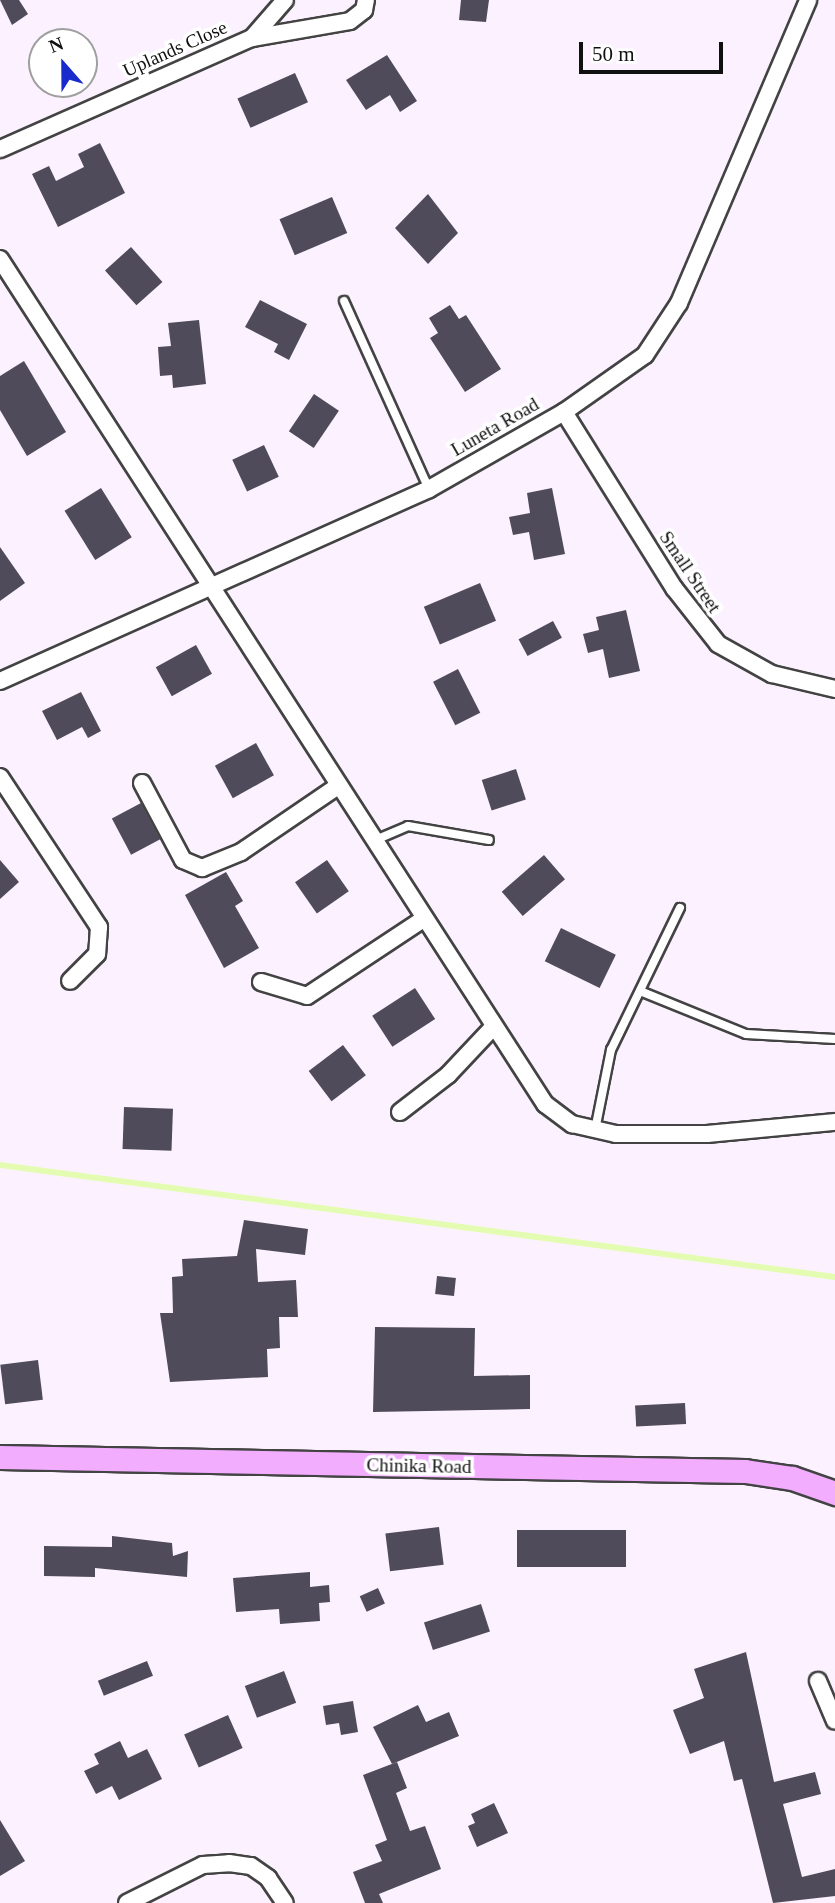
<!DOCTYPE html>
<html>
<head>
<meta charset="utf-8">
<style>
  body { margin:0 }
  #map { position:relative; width:835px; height:1903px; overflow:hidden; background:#fcf2ff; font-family:Georgia,serif }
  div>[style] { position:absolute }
  .stream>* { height:6px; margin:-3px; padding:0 3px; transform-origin:3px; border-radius:3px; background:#e4fcb2 }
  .building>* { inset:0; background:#504b5a; transform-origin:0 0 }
  .roads { filter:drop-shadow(2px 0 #434343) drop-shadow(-2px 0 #434343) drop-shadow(0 2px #434343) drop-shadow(0 -2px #434343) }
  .service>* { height:8px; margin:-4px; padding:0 4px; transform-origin:4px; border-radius:4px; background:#fff }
  .minor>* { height:16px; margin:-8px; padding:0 8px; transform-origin:8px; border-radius:8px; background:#fff }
  .secondary>* { height:23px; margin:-11.5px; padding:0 11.5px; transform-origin:11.5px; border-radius:11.5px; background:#f2adff }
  span { translate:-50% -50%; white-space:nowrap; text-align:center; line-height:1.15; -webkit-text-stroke:7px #fff; paint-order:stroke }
  .street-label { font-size:19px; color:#101010 }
  .north { position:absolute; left:28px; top:28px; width:70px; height:70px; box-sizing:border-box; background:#fff; border:2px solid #9f9f9f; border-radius:50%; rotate:339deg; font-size:19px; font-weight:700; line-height:28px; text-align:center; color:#101010 }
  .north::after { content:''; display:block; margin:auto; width:24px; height:32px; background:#1a2bce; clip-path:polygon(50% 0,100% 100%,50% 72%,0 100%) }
  .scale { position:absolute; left:579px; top:42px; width:144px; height:32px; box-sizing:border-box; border:4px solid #101010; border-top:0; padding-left:9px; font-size:21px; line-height:24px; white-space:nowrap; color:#101010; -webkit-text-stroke:5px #fff; paint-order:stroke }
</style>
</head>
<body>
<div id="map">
  <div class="stream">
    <div style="left:0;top:1165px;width:842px;rotate:7.64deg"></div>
  </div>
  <div class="building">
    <div style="clip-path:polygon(0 0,19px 0,28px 14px,12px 25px)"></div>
    <div style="clip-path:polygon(461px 0,489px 0,486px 22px,459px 20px)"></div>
    <div style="clip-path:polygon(387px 55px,417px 101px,400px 112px,390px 95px,366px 110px,346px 80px)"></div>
    <div style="left:295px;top:73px;width:32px;height:63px;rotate:66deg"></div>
    <div style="clip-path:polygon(100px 143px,125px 193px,58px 227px,32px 174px,49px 166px,56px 181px,84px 167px,78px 154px)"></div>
    <div style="clip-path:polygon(428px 194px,458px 233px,428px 264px,395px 228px)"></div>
    <div style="left:332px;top:197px;width:39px;height:57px;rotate:67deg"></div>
    <div style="left:131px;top:247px;width:47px;height:35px;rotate:48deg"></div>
    <div style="clip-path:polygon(260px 300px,307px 324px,289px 360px,274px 352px,278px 344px,245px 327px)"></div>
    <div style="clip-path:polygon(450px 305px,459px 319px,466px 315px,501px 369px,465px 392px,430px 338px,438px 333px,429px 318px)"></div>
    <div style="clip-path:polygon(199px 320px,206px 384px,173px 388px,172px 375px,160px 376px,158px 347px,171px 346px,168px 323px)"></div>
    <div style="clip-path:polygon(24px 361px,66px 432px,27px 456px,0 410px,0 376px)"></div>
    <div style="left:314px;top:394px;width:30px;height:45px;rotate:34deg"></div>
    <div style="left:264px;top:445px;width:35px;height:35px;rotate:65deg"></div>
    <div style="left:101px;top:488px;width:58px;height:43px;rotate:58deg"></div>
    <div style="clip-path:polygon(552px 488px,565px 554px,534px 560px,529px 532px,513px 535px,509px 517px,530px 513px,527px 493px)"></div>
    <div style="clip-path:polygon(0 547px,25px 583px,0 601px)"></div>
    <div style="left:480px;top:583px;width:41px;height:61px;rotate:67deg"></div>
    <div style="clip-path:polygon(626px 610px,640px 671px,609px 678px,603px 649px,588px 653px,583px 634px,599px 630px,596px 617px)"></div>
    <div style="left:553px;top:621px;width:19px;height:39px;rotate:62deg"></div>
    <div style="left:196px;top:645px;width:33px;height:46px;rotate:61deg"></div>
    <div style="left:458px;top:669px;width:49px;height:28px;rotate:63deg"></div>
    <div style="clip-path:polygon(81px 692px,101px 731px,88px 738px,82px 727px,57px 740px,42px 711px)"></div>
    <div style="left:256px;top:743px;width:37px;height:47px;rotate:61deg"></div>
    <div style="left:516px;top:769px;width:32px;height:36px;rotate:72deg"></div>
    <div style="left:141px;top:803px;width:41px;height:33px;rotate:62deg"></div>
    <div style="left:544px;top:855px;width:32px;height:56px;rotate:49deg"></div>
    <div style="clip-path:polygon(0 860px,19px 882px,0 899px)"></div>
    <div style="left:327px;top:860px;width:38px;height:39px;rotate:55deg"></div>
    <div style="clip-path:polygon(226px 872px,243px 901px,235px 906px,259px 948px,224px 968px,185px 895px)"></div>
    <div style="left:561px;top:928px;width:61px;height:37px;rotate:26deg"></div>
    <div style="left:415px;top:988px;width:37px;height:51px;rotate:57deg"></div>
    <div style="left:343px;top:1045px;width:38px;height:43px;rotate:53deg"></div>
    <div style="left:124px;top:1107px;width:49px;height:42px;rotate:2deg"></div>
    <div style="clip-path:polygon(244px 1220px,308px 1229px,305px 1255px,256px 1249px,258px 1282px,296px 1280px,298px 1317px,279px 1317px,280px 1348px,267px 1349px,268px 1377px,170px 1382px,160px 1313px,173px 1313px,172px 1277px,183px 1276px,182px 1259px,237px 1256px)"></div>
    <div style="left:437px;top:1276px;width:19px;height:18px;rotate:6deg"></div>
    <div style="clip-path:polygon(375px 1327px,475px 1328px,474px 1376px,530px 1375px,530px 1409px,373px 1412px)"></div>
    <div style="left:38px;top:1360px;width:40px;height:38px;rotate:83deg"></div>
    <div style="left:685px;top:1403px;width:21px;height:50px;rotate:87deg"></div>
    <div style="left:439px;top:1527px;width:38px;height:54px;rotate:83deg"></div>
    <div style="left:517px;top:1530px;width:109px;height:37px"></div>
    <div style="clip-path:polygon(112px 1536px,172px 1543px,173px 1556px,188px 1551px,187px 1577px,95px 1568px,95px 1577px,44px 1576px,44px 1546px,112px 1547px)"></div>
    <div style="clip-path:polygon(310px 1572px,310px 1587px,329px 1585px,330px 1602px,319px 1603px,320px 1621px,280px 1624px,279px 1609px,236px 1612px,233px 1578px)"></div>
    <div style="left:378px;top:1588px;width:17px;height:20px;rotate:66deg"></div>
    <div style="left:481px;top:1604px;width:29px;height:60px;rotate:72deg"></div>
    <div style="clip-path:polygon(746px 1652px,774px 1782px,815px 1772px,821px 1794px,783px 1804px,802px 1877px,835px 1869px,835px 1896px,773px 1903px,742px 1779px,734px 1781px,724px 1741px,690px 1754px,673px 1710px,704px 1698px,694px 1669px)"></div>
    <div style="left:147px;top:1661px;width:16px;height:53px;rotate:68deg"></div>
    <div style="left:284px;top:1671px;width:34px;height:42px;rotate:69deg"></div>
    <div style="clip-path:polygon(353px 1701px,358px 1732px,341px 1735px,339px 1723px,326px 1725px,323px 1706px)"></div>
    <div style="clip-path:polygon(418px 1705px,426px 1722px,449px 1712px,459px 1736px,392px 1764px,373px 1727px)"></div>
    <div style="left:228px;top:1715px;width:36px;height:48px;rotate:66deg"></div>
    <div style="clip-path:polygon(120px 1741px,128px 1758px,147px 1749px,162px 1779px,119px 1800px,112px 1786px,96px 1794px,84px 1771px,99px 1764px,94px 1754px)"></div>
    <div style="clip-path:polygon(397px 1762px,407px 1788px,396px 1793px,410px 1831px,425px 1826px,441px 1869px,379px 1894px,383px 1903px,365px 1903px,353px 1872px,382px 1861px,375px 1845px,387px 1840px,363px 1775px)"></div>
    <div style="clip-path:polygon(494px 1803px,508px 1833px,477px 1847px,468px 1826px,475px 1823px,471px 1814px)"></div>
    <div style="clip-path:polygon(0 1820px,25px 1861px,0 1876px)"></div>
  </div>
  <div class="roads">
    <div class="service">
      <div style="left:344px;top:301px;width:206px;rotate:65.7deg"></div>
      <div style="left:373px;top:841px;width:38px;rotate:-23deg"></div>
      <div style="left:408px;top:826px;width:82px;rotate:9.8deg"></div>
      <div style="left:640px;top:991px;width:114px;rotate:22.1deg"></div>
      <div style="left:746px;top:1034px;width:89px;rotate:3.2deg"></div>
      <div style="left:595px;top:1130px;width:82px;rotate:-78.7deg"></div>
      <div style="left:611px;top:1050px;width:158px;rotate:-64.1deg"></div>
    </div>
    <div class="minor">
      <div style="left:252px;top:38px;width:50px;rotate:-49deg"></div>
      <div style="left:0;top:149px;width:275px;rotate:-23.8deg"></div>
      <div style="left:252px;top:38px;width:99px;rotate:-9.8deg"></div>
      <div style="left:350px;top:21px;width:18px;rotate:-38deg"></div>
      <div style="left:364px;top:10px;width:10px;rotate:-79deg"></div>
      <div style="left:0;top:259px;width:1006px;rotate:57.18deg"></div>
      <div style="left:545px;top:1104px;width:34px;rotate:37deg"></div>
      <div style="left:572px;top:1124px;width:45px;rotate:12.8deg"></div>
      <div style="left:616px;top:1134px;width:91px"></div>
      <div style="left:707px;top:1134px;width:129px;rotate:-5.4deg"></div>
      <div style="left:564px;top:412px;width:208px;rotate:58deg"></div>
      <div style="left:674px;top:588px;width:71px;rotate:51.8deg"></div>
      <div style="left:718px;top:644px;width:62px;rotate:29.1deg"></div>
      <div style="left:772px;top:674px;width:65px;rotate:13.4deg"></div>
      <div style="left:0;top:681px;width:470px;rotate:-24.1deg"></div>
      <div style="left:429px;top:489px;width:155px;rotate:-29.7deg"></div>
      <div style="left:564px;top:412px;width:99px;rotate:-35.1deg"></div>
      <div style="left:645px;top:355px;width:62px;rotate:-56.8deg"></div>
      <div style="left:679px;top:303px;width:329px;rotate:-66.9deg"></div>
      <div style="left:0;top:777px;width:180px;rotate:56.6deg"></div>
      <div style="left:99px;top:927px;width:27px;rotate:94deg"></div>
      <div style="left:97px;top:954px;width:38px;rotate:135deg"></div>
      <div style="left:142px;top:783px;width:87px;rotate:62deg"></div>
      <div style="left:183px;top:860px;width:21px;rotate:23deg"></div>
      <div style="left:202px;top:868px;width:42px;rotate:-22.3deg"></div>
      <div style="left:241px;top:852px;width:117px;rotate:-34.2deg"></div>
      <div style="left:261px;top:982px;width:48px;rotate:16.9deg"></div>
      <div style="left:307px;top:996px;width:138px;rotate:-33.5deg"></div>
      <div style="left:400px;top:1112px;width:61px;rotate:-37.6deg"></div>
      <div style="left:448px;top:1075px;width:66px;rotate:-46.8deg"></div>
      <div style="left:818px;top:1681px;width:43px;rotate:67deg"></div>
      <div style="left:127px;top:1903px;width:85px;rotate:-26.6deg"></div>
      <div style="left:203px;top:1865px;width:26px;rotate:-4deg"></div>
      <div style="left:229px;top:1863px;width:22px;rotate:8deg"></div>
      <div style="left:251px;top:1866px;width:21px;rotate:35deg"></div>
      <div style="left:268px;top:1878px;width:30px;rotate:56deg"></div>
    </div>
    <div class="secondary">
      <div style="left:0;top:1457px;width:745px;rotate:1.08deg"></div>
      <div style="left:745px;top:1471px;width:48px;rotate:8.5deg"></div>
      <div style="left:792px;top:1478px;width:46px;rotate:19.2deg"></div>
    </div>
  </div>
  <div class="street-label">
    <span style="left:175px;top:49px;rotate:-24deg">Uplands Close</span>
    <span style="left:495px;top:427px;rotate:-30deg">Luneta Road</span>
    <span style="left:690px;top:572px;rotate:56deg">Small Street</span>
    <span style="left:419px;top:1466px;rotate:1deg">Chinika Road</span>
  </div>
  <div class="north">N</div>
  <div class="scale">50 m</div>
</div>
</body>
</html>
